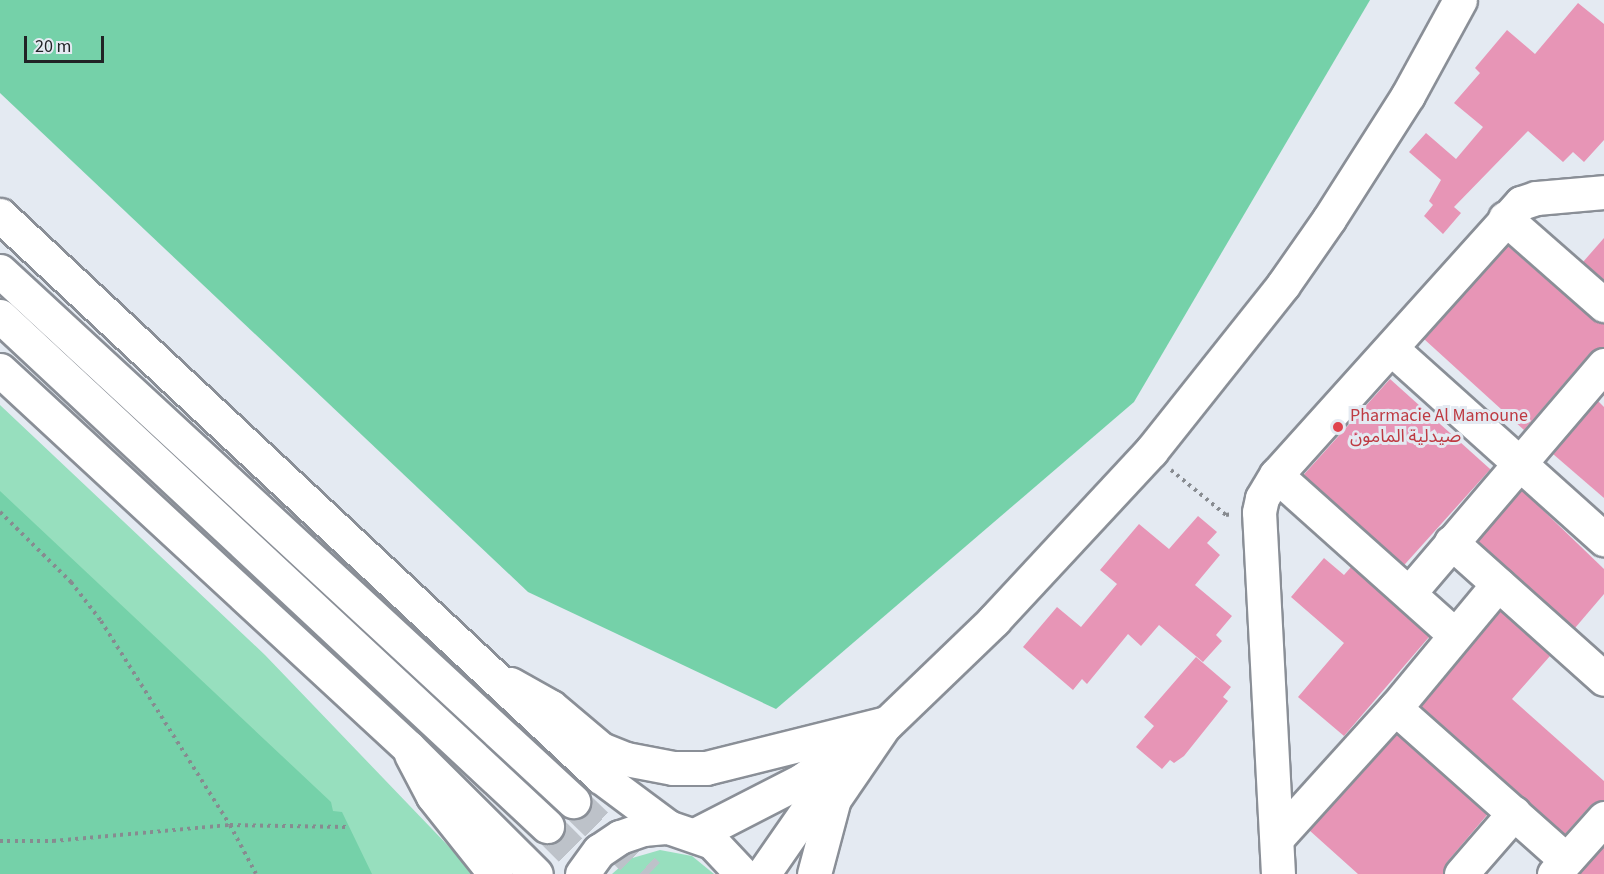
<!DOCTYPE html>
<html>
<head>
<meta charset="utf-8">
<style>
  body { margin:0 }
  #map { position:relative; width:1604px; height:874px; overflow:hidden; background:#e4eaf2; font-family:"Source Sans 3","Noto Sans Arabic",sans-serif }
  div>[style] { position:absolute }
  .green>* { inset:0; background:#97dfbe }
  .forest>* { inset:0; background:#75d1a9 }
  .building>* { inset:0; background:#e795b6; transform-origin:0 0 }
  .highway-tunnel>* { height:33px; margin-top:-16.5px; transform-origin:0; background:repeating-linear-gradient(90deg,#bdc2c9 0 33px,transparent 0 49px) }
  .path>* { height:4px; margin-top:-2px; transform-origin:0; background:repeating-linear-gradient(90deg,#878b90 0 3px,transparent 0 7.5px) }
  .roads { filter:drop-shadow(2px 0 #8a8f97) drop-shadow(-2px 0 #8a8f97) drop-shadow(0 2px #8a8f97) drop-shadow(0 -2px #8a8f97) }
  .minor>* { height:33px; margin:-16.5px; padding:0 16.5px; transform-origin:16.5px; border-radius:16.5px; background:#fff }
  .major>* { height:33px; margin:-16.5px; padding:0 16.5px; transform-origin:16.5px; border-radius:16.5px; background:#fff }
  .highway>* { height:33px; margin:-16.5px; padding:0 16.5px; transform-origin:16.5px; border-radius:16.5px; background:#fff }
  .dots>* { width:16px; height:16px; translate:-50% -50%; box-sizing:border-box; border:3px solid #e4eaf2; border-radius:50% }
  span { translate:-50% -50%; white-space:nowrap; text-align:center; line-height:1.15; -webkit-text-stroke:6px #e4eaf2; paint-order:stroke }
  .health-label { font-size:18px; color:#be3a42 }
  .left { translate:0 -50%; text-align:left }
  .scale { position:absolute; left:24px; top:36px; width:80px; height:27px; box-sizing:border-box; border:3px solid #212326; border-top:0; padding-left:8px; font-size:18px; line-height:21px; white-space:nowrap; color:#212326; -webkit-text-stroke:4px #e4eaf2; paint-order:stroke }
</style>
</head>
<body>
<div id="map">
  <div class="green">
    <div style="clip-path:polygon(0 405px,265px 655px,456px 854px,471px 874px,262px 874px,236px 823px,0 506px)"></div>
    <div style="clip-path:polygon(660px 850px,692px 856px,714px 874px,612px 874px,629px 859px)"></div>
  </div>
  <div class="forest">
    <div style="clip-path:polygon(0 0,1370px 0,1134px 402px,776px 709px,528px 592px,0 93px)"></div>
    <div style="clip-path:polygon(0 491px,331px 802px,333px 811px,342px 812px,372px 874px,0 874px)"></div>
  </div>
  <div class="building">
    <div style="clip-path:polygon(1578px 3px,1604px 24px,1604px 140px,1584px 162px,1573px 152px,1563px 162px,1528px 131px,1454px 207px,1461px 213px,1443px 234px,1424px 216px,1433px 205px,1429px 201px,1441px 180px,1409px 152px,1426px 133px,1456px 159px,1483px 127px,1454px 103px,1480px 73px,1475px 68px,1507px 30px,1535px 54px)"></div>
    <div style="clip-path:polygon(1604px 238px,1604px 280px,1583px 262px)"></div>
    <div style="clip-path:polygon(1508px 246px,1592px 319px,1604px 323px,1604px 347px,1590px 353px,1524px 430px,1424px 339px)"></div>
    <div style="left:1390px;top:379px;width:135px;height:129px;rotate:42deg"></div>
    <div style="clip-path:polygon(1598px 401px,1604px 407px,1604px 498px,1553px 454px)"></div>
    <div style="clip-path:polygon(1522px 490px,1604px 569px,1604px 594px,1575px 628px,1478px 541px)"></div>
    <div style="clip-path:polygon(1198px 516px,1217px 532px,1207px 543px,1220px 555px,1195px 585px,1232px 616px,1216px 635px,1222px 641px,1203px 662px,1159px 625px,1141px 646px,1128px 634px,1087px 684px,1082px 679px,1073px 690px,1023px 647px,1057px 607px,1081px 627px,1117px 584px,1100px 570px,1139px 524px,1169px 549px)"></div>
    <div style="clip-path:polygon(1324px 558px,1344px 575px,1351px 567px,1429px 637px,1344px 736px,1298px 697px,1344px 643px,1291px 597px)"></div>
    <div style="clip-path:polygon(1500px 611px,1550px 656px,1512px 699px,1604px 781px,1604px 800px,1590px 806px,1565px 834px,1421px 706px)"></div>
    <div style="clip-path:polygon(1196px 657px,1231px 687px,1223px 697px,1228px 701px,1184px 756px,1174px 763px,1170px 760px,1162px 769px,1136px 747px,1154px 726px,1144px 717px)"></div>
    <div style="clip-path:polygon(1396px 734px,1487px 815px,1447px 862px,1443px 874px,1358px 874px,1309px 830px)"></div>
    <div style="clip-path:polygon(1604px 846px,1604px 874px,1579px 874px)"></div>
  </div>
  <div class="highway-tunnel">
    <div style="left:573px;top:801px;width:105px;rotate:44.2deg"></div>
    <div style="left:547px;top:826px;width:68px;rotate:45deg"></div>
  </div>
  <div class="path">
    <div style="left:1171px;top:470px;width:71px;rotate:39.3deg"></div>
    <div style="left:1226px;top:515px;width:6px;rotate:-9deg"></div>
    <div style="left:0;top:512px;width:100px;rotate:44.6deg"></div>
    <div style="left:71px;top:582px;width:49px;rotate:52.4deg"></div>
    <div style="left:101px;top:621px;width:241px;rotate:57.7deg"></div>
    <div style="left:230px;top:825px;width:55px;rotate:62deg"></div>
    <div style="left:0;top:841px;width:53px"></div>
    <div style="left:53px;top:841px;width:178px;rotate:-5.2deg"></div>
    <div style="left:230px;top:825px;width:118px;rotate:1deg"></div>
  </div>
  <div class="roads">
    <div class="minor">
      <div style="left:1505px;top:218px;width:132px;rotate:41.3deg"></div>
      <div style="left:1392px;top:349px;width:285px;rotate:41.9deg"></div>
      <div style="left:1276px;top:475px;width:240px;rotate:41.8deg"></div>
      <div style="left:1451px;top:542px;width:205px;rotate:41.8deg"></div>
      <div style="left:1409px;top:593px;width:300px;rotate:-49.5deg"></div>
      <div style="left:510px;top:684px;width:47px;rotate:29.3deg"></div>
      <div style="left:551px;top:707px;width:65px;rotate:40deg"></div>
      <div style="left:601px;top:749px;width:27px;rotate:22deg"></div>
      <div style="left:626px;top:759px;width:48px;rotate:10.8deg"></div>
      <div style="left:673px;top:768px;width:33px"></div>
      <div style="left:706px;top:768px;width:186px;rotate:-14deg"></div>
      <div style="left:1395px;top:708px;width:229px;rotate:41.6deg"></div>
      <div style="left:697px;top:834px;width:118px;rotate:-27.2deg"></div>
      <div style="left:802px;top:780px;width:39px;rotate:-35deg"></div>
      <div style="left:1277px;top:838px;width:176px;rotate:-47.8deg"></div>
      <div style="left:1395px;top:708px;width:161px;rotate:-50.3deg"></div>
      <div style="left:763px;top:874px;width:114px;rotate:-55.3deg"></div>
      <div style="left:828px;top:780px;width:231px;rotate:-43.9deg"></div>
      <div style="left:994px;top:620px;width:231px;rotate:-47.1deg"></div>
      <div style="left:1151px;top:451px;width:212px;rotate:-51.5deg"></div>
      <div style="left:1283px;top:285px;width:80px;rotate:-55.1deg"></div>
      <div style="left:1329px;top:219px;width:147px;rotate:-57.5deg"></div>
      <div style="left:1408px;top:95px;width:108px;rotate:-61.3deg"></div>
      <div style="left:1278px;top:874px;width:362px;rotate:-93deg"></div>
      <div style="left:1259px;top:512px;width:14px;rotate:-78deg"></div>
      <div style="left:1262px;top:498px;width:27px;rotate:-59deg"></div>
      <div style="left:1276px;top:475px;width:366px;rotate:-48deg"></div>
      <div style="left:1521px;top:203px;width:16px;rotate:-18deg"></div>
      <div style="left:1536px;top:198px;width:68px;rotate:-5deg"></div>
      <div style="left:1461px;top:874px;width:81px;rotate:-49deg"></div>
      <div style="left:1554px;top:874px;width:75px;rotate:-48.2deg"></div>
    </div>
    <div class="major">
      <div style="left:411px;top:754px;width:47px;rotate:62.4deg"></div>
      <div style="left:433px;top:796px;width:100px;rotate:51.5deg"></div>
      <div style="left:582px;top:874px;width:29px;rotate:-54deg"></div>
      <div style="left:599px;top:851px;width:25px;rotate:-34deg"></div>
      <div style="left:620px;top:837px;width:24px;rotate:-19deg"></div>
      <div style="left:643px;top:829px;width:25px;rotate:-5deg"></div>
      <div style="left:668px;top:827px;width:46px;rotate:18.8deg"></div>
      <div style="left:712px;top:842px;width:44px;rotate:46.8deg"></div>
      <div style="left:814px;top:874px;width:78px;rotate:-75.1deg"></div>
      <div style="left:834px;top:799px;width:92px;rotate:-55.6deg"></div>
    </div>
    <div class="highway">
      <div style="left:0;top:215px;width:823px;rotate:43.08deg"></div>
      <div style="left:601px;top:777px;width:84px;rotate:36.7deg"></div>
      <div style="left:0;top:271px;width:781px;rotate:42.77deg"></div>
      <div style="left:0;top:316px;width:748px;rotate:43deg"></div>
      <div style="left:0;top:370px;width:556px;rotate:42.74deg"></div>
      <div style="left:408px;top:747px;width:180px;rotate:44.8deg"></div>
    </div>
  </div>
  <div class="dots">
    <div style="left:1338px;top:427px;background:#e0444e"></div>
  </div>
  <div class="health-label">
    <span class="left" style="left:1350px;top:427px">Pharmacie Al Mamoune<br>صيدلية المامون</span>
  </div>
  <div class="scale">20 m</div>
</div>
</body>
</html>
